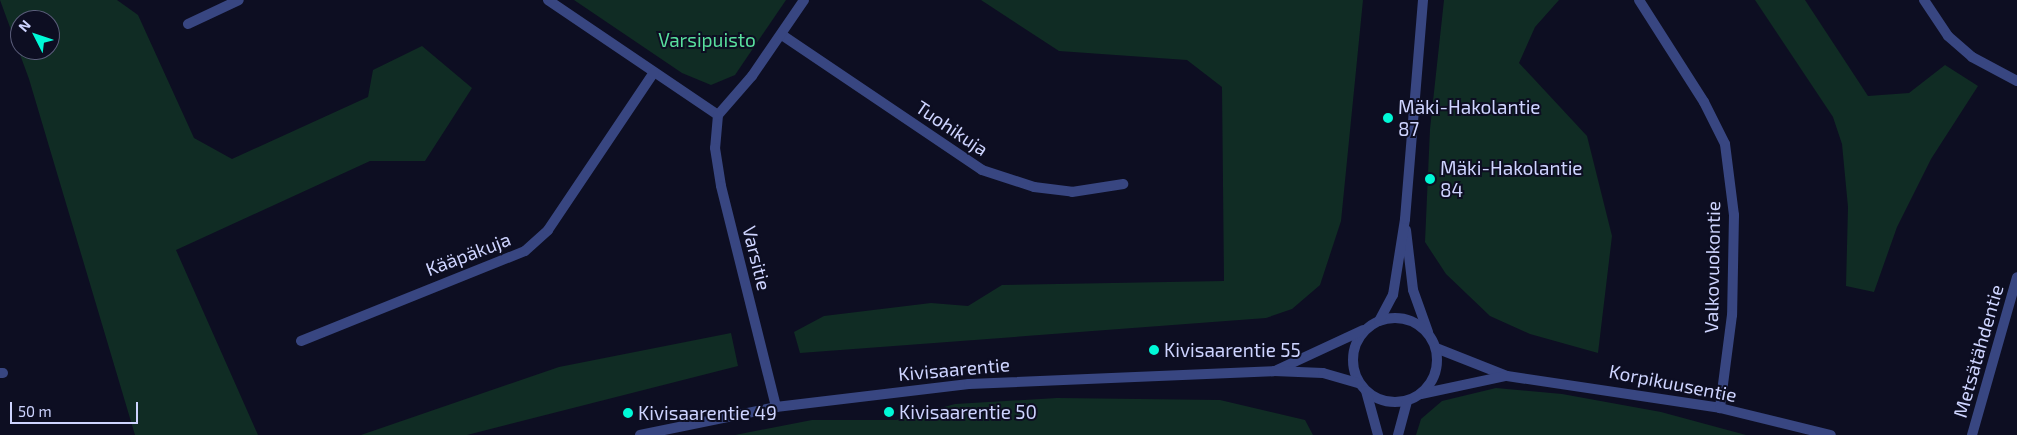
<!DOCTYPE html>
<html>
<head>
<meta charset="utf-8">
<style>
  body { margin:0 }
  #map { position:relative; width:2017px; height:435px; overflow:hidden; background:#0d0e22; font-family:"Exo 2",sans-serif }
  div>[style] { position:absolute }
  .green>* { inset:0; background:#102c24 }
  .minor>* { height:10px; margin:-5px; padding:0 5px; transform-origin:5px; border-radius:5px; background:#384681 }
  .tertiary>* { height:10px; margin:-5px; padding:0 5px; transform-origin:5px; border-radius:5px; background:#384681 }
  .tertiary>.ring { margin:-5px; padding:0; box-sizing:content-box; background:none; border:10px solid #384681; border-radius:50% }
  .dots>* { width:14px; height:14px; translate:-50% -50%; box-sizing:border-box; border:2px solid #0d0e22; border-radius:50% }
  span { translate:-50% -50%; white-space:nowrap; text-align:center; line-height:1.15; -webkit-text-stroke:4px #0d0e22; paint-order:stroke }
  .park-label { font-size:19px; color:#59e09e }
  .poi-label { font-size:19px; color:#ced4ff }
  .left { translate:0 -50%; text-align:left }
  .street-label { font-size:19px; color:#ced4ff }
  .north { position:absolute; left:10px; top:10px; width:50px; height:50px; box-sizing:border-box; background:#0d0e22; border:1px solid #5a5d7a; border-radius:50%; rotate:311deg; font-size:14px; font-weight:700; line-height:20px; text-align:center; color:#ced4ff }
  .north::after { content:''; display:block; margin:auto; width:18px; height:22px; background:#00f9d7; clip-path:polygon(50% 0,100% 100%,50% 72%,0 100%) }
  .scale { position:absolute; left:10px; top:402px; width:128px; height:22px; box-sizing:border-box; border:2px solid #ced4ff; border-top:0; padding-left:6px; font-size:15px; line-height:18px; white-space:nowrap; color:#ced4ff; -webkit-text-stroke:4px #0d0e22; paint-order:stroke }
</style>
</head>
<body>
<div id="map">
  <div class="green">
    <div style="clip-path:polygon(evenodd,0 0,117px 0,138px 15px,194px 138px,232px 159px,368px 97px,373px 70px,422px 46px,472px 88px,425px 161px,370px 161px,176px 250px,258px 435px,135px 435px,29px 79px,0 0,20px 20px,50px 20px,50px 50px,20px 50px,20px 20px)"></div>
    <div style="clip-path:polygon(574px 0,786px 0,735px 75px,711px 85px,682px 73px)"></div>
    <div style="clip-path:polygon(981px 0,1363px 0,1341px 221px,1320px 285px,1292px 309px,1266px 318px,800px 353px,794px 332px,824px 316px,931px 303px,968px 306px,1002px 285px,1224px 281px,1222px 87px,1187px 60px,1059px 51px)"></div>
    <div style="clip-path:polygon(1444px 0,1559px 0,1535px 27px,1519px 63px,1587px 136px,1612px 236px,1598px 353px,1530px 334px,1490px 316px,1446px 274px,1425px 242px,1430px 129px)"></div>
    <div style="clip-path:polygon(1755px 0,1805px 0,1868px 96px,1909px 93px,1945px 65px,1978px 86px,1931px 159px,1897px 227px,1874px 292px,1846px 286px,1848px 207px,1842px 144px,1833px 117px)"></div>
    <div style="clip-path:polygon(731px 333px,738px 366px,467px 435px,361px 435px,559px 367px)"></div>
    <div style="clip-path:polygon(1496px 388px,1562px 394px,1661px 412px,1746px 435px,1416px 435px,1421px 419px,1442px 401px)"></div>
    <div style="clip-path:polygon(1057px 398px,1220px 400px,1305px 420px,1313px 435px,735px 435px,812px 420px,896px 420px,955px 404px)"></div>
  </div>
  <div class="minor">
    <div style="left:548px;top:0;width:205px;rotate:34.1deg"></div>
    <div style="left:1639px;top:0;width:121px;rotate:57.5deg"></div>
    <div style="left:1704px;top:102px;width:47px;rotate:63.4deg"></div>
    <div style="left:1725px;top:144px;width:72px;rotate:82.8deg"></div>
    <div style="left:1734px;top:215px;width:100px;rotate:91.1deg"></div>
    <div style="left:1732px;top:315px;width:94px;rotate:97.4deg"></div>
    <div style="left:1924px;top:0;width:43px;rotate:56.3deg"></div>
    <div style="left:1948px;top:36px;width:32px;rotate:41deg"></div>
    <div style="left:1972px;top:57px;width:51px;rotate:28.1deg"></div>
    <div style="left:188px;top:24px;width:56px;rotate:-25.2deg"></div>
    <div style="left:782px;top:35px;width:241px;rotate:34deg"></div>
    <div style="left:982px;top:170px;width:55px;rotate:18.1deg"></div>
    <div style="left:1034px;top:187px;width:38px;rotate:7deg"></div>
    <div style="left:1072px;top:192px;width:52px;rotate:-8.9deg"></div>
    <div style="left:718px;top:115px;width:33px;rotate:95deg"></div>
    <div style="left:715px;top:148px;width:38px;rotate:81deg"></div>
    <div style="left:721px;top:186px;width:228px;rotate:76deg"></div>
    <div style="left:718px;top:115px;width:52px;rotate:-48.9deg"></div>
    <div style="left:752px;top:76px;width:92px;rotate:-55.6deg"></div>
    <div style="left:301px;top:341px;width:241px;rotate:-21.9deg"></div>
    <div style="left:525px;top:251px;width:31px;rotate:-42deg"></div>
    <div style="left:548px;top:230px;width:190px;rotate:-56.1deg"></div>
    <div style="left:1436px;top:348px;width:76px;rotate:21.5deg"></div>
    <div style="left:1507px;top:376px;width:215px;rotate:8.5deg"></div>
    <div style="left:1720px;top:408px;width:114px;rotate:13.7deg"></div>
    <div style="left:0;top:373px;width:3px"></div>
    <div style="left:1421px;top:394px;width:87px;rotate:-12deg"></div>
    <div style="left:1972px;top:435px;width:164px;rotate:-74.1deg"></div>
  </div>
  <div class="tertiary">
    <div style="left:1406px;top:230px;width:60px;rotate:83.3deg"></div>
    <div style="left:1413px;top:290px;width:45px;rotate:70.3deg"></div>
    <div class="ring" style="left:1353px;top:318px;width:74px;height:74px"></div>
    <div style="left:1379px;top:321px;width:30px;rotate:-62deg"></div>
    <div style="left:1393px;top:295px;width:77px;rotate:-81deg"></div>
    <div style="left:1405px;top:219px;width:220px;rotate:-85.3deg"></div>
    <div style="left:1277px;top:370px;width:95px;rotate:-24.9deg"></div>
    <div style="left:1366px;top:391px;width:46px;rotate:74.7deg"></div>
    <div style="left:640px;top:435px;width:139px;rotate:-11.6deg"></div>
    <div style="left:776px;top:407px;width:194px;rotate:-6.8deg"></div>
    <div style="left:969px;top:384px;width:305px;rotate:-2.4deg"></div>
    <div style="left:1274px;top:371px;width:49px;rotate:2.3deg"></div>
    <div style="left:1323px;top:373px;width:37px;rotate:16deg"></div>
    <div style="left:1398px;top:435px;width:35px;rotate:-75deg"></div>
  </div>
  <div class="dots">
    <div style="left:1388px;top:118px;background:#00f9d7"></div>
    <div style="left:1430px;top:179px;background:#00f9d7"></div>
    <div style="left:1154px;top:350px;background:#00f9d7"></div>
    <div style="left:889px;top:412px;background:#00f9d7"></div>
    <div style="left:628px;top:413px;background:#00f9d7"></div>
  </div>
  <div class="park-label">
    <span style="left:707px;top:40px">Varsipuisto</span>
  </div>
  <div class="poi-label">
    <span class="left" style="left:1398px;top:118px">Mäki-Hakolantie<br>87</span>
    <span class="left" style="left:1440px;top:179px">Mäki-Hakolantie<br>84</span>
    <span class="left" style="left:1164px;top:350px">Kivisaarentie 55</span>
    <span class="left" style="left:899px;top:412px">Kivisaarentie 50</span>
    <span class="left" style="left:638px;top:413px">Kivisaarentie 49</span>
  </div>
  <div class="street-label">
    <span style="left:952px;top:128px;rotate:34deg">Tuohikuja</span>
    <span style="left:468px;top:254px;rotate:-21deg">Kääpäkuja</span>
    <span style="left:757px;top:258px;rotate:76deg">Varsitie</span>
    <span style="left:1712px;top:267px;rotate:-89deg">Valkovuokontie</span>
    <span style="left:1978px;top:351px;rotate:-74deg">Metsätähdentie</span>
    <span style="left:954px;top:369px;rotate:-5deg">Kivisaarentie</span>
    <span style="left:1673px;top:383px;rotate:11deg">Korpikuusentie</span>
  </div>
  <div class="north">N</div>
  <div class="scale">50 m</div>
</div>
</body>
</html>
